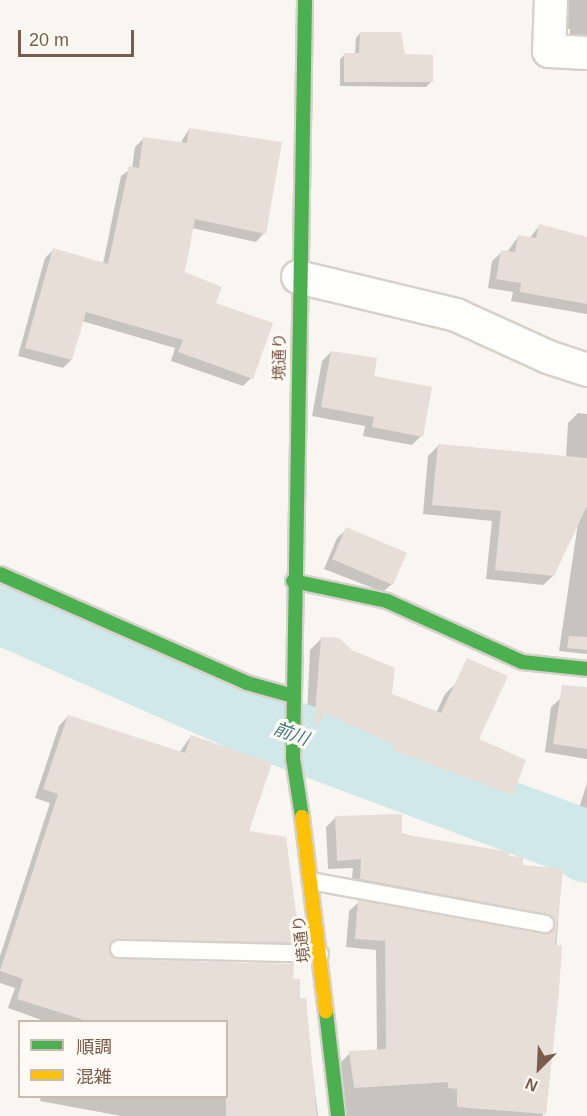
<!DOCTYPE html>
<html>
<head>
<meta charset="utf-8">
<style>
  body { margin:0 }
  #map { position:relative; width:587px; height:1116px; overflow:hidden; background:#f9f5f0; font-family:Arial,"Noto Sans JP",sans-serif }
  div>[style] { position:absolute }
  .shadow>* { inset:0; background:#0003 }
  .river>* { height:69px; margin:-34.5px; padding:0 34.5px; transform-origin:34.5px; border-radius:34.5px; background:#d0e8ea }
  .building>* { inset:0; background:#e6ded7; transform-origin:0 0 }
  .roads { filter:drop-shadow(2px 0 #d7d1cb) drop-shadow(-2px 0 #d7d1cb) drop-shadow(0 2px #d7d1cb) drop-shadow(0 -2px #d7d1cb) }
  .lane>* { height:16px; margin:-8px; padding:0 8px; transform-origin:8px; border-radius:8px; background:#fefefd }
  .street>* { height:32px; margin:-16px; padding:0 16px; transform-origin:16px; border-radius:16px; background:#fefefd }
  .fast>* { height:14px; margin:-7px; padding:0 7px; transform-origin:7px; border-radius:7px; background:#4caf50 }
  .slow>* { height:14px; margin:-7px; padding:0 7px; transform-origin:7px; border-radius:7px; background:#ffc107 }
  span { translate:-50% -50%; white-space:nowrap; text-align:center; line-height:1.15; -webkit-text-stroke:6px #fffaf3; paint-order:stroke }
  .street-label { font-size:16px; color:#7a5c4d }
  .water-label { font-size:18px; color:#437c86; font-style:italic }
  .legend { position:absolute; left:18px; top:1020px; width:210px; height:78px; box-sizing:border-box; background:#fffaf3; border:2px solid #cabbb1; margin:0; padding:8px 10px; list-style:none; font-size:18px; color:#7a5c4d }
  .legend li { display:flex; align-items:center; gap:12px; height:30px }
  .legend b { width:30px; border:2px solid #cabbb1 }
  .north { position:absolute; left:509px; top:1038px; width:60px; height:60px; -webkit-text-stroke:4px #fffaf3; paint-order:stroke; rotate:204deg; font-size:16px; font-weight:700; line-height:24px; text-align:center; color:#7a5c4d }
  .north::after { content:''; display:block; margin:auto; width:21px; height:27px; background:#7a5c4d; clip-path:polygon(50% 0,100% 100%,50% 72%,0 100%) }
  .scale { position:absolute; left:18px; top:30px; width:116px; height:27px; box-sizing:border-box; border:3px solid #7a5c4d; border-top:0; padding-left:8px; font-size:18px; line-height:21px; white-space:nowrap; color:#7a5c4d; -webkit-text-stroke:4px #fffaf3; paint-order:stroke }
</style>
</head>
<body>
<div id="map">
  <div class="shadow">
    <div style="clip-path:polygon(564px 0,587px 0,587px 43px,569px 43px,570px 29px,563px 28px)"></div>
    <div style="clip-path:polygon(360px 33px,404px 56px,431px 82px,426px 87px,340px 86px,340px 59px,345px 54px,355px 54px,356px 38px)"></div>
    <div style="clip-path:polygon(189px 129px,264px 233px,256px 242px,192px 228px,183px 273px,214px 303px,251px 378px,243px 386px,171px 361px,175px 348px,82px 321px,71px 360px,63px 368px,18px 356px,45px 258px,53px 250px,103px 264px,121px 176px,132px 168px,135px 147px,143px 139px,180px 144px)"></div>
    <div style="clip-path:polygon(540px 225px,587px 239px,587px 314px,511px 301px,513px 292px,488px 288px,492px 261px,502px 252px,507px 252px,518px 237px,529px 239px)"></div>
    <div style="clip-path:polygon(331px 352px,372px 377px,421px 436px,412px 445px,363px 436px,365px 426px,312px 416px,322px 361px)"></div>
    <div style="clip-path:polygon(578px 413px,587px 414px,587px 654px,559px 651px,578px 523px,553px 576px,543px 585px,486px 579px,492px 521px,423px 514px,428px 456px,438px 446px,566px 458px,568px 423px)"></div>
    <div style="clip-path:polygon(347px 529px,393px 583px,383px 592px,324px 569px,337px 538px)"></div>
    <div style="clip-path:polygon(321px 639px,391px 695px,436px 713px,445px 694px,456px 683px,477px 740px,512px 794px,501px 805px,384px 761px,385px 756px,316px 725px,306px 736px,310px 650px)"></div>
    <div style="clip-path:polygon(560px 699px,587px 703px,587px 759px,545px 752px,551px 707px)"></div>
    <div style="clip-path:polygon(68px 716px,179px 753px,191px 736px,247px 833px,294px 942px,284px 952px,107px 948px,118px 961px,291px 980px,298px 999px,304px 1000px,318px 1116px,121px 1116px,40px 1101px,41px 1096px,226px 1096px,226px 1022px,47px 1022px,8px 1008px,15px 988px,0 983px,0 956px,50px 803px,35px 798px,59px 726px)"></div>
    <div style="clip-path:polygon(587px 783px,587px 831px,573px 827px)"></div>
    <div style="clip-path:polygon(335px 818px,508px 858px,522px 867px,562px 871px,543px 1116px,345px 1116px,341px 1062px,350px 1053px,377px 1051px,376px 950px,346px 947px,349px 911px,359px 902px,547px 935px,538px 922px,351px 888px,353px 868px,328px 869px,326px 827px)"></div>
  </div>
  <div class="river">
    <div style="left:0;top:609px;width:264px;rotate:23.9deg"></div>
    <div style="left:241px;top:716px;width:358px;rotate:20.4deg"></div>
    <div style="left:577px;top:841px;width:12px;rotate:35deg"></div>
  </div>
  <div class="building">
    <div style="clip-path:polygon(360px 32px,401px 32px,405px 54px,433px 55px,433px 82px,344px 82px,344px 53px,359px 53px)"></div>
    <div style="clip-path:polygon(189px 128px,282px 142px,266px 234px,195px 219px,185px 272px,222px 287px,216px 303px,273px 323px,253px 379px,178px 352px,183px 340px,86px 312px,72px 360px,25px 348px,53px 248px,108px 264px,129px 166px,139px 168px,143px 137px,187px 143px)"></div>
    <div style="clip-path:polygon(539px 224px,587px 237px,587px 304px,520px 292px,521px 283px,496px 279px,501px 250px,515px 252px,518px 235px,536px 238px)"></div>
    <div style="clip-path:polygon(331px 351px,377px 358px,374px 376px,432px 387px,423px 437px,372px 427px,374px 417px,321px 407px)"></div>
    <div style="clip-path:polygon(438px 444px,587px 458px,587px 506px,554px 576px,495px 570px,501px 511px,432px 505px)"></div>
    <div style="left:346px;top:527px;width:66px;height:35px;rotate:23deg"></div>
    <div style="clip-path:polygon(569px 636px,587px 637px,587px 650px,567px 648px)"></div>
    <div style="clip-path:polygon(321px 637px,339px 638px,352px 650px,395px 668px,392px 694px,441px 713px,467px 658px,508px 676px,479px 739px,526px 760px,513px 795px,393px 750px,395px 745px,324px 713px,318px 726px,314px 724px)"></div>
    <div style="clip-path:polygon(562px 685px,587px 687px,587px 749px,553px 744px)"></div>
    <div style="clip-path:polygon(68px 715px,185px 753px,191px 735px,272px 763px,249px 831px,286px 837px,297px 920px,295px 943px,119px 939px,110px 943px,109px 949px,119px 959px,294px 964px,293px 979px,300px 979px,300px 998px,306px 998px,317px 1116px,226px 1116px,226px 1022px,90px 1022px,17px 999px,23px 979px,0 971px,58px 794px,43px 789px)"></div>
    <div style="clip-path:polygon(402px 814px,402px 834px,510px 852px,509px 856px,523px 857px,523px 865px,563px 869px,555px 945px,562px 945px,559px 992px,546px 1114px,457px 1107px,457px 1089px,448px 1088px,448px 1082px,354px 1088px,349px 1051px,386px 1049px,385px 941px,355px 939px,358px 900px,543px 934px,553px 931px,555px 925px,547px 914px,360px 879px,361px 859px,337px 861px,335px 816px)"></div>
  </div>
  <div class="roads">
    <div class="lane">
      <div style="left:311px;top:881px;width:238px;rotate:10.4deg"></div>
      <div style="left:119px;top:949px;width:201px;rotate:1.4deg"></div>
    </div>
    <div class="street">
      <div style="left:551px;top:0;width:51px;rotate:92.2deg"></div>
      <div style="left:549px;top:51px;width:38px;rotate:3deg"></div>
      <div style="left:298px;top:277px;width:163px;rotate:13.5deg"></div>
      <div style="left:456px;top:315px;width:101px;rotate:24.5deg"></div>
      <div style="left:548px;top:357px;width:41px;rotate:18.4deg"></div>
    </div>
    <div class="fast">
      <div style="left:0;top:574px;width:270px;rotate:23.8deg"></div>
      <div style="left:247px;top:683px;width:48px;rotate:15.8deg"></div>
      <div style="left:293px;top:581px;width:96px;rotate:12deg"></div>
      <div style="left:387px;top:601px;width:148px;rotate:24.3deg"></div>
      <div style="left:522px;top:662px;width:65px;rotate:6.1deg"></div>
      <div style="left:302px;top:817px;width:60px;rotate:-98.7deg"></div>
      <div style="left:293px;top:758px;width:758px;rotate:-89.09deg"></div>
      <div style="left:326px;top:1012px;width:105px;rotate:83.4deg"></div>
    </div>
    <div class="slow">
      <div style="left:302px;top:817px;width:196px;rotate:83deg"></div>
    </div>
  </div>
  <div class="street-label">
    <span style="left:280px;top:357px;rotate:-89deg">境通り</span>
    <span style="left:302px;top:939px;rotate:-97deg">境通り</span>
  </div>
  <div class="water-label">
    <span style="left:291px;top:734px;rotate:20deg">前川</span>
  </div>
  <ul class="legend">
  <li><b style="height:8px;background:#4caf50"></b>順調</li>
  <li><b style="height:8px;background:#ffc107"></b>混雑</li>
  </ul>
  <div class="north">N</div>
  <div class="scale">20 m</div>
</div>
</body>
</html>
